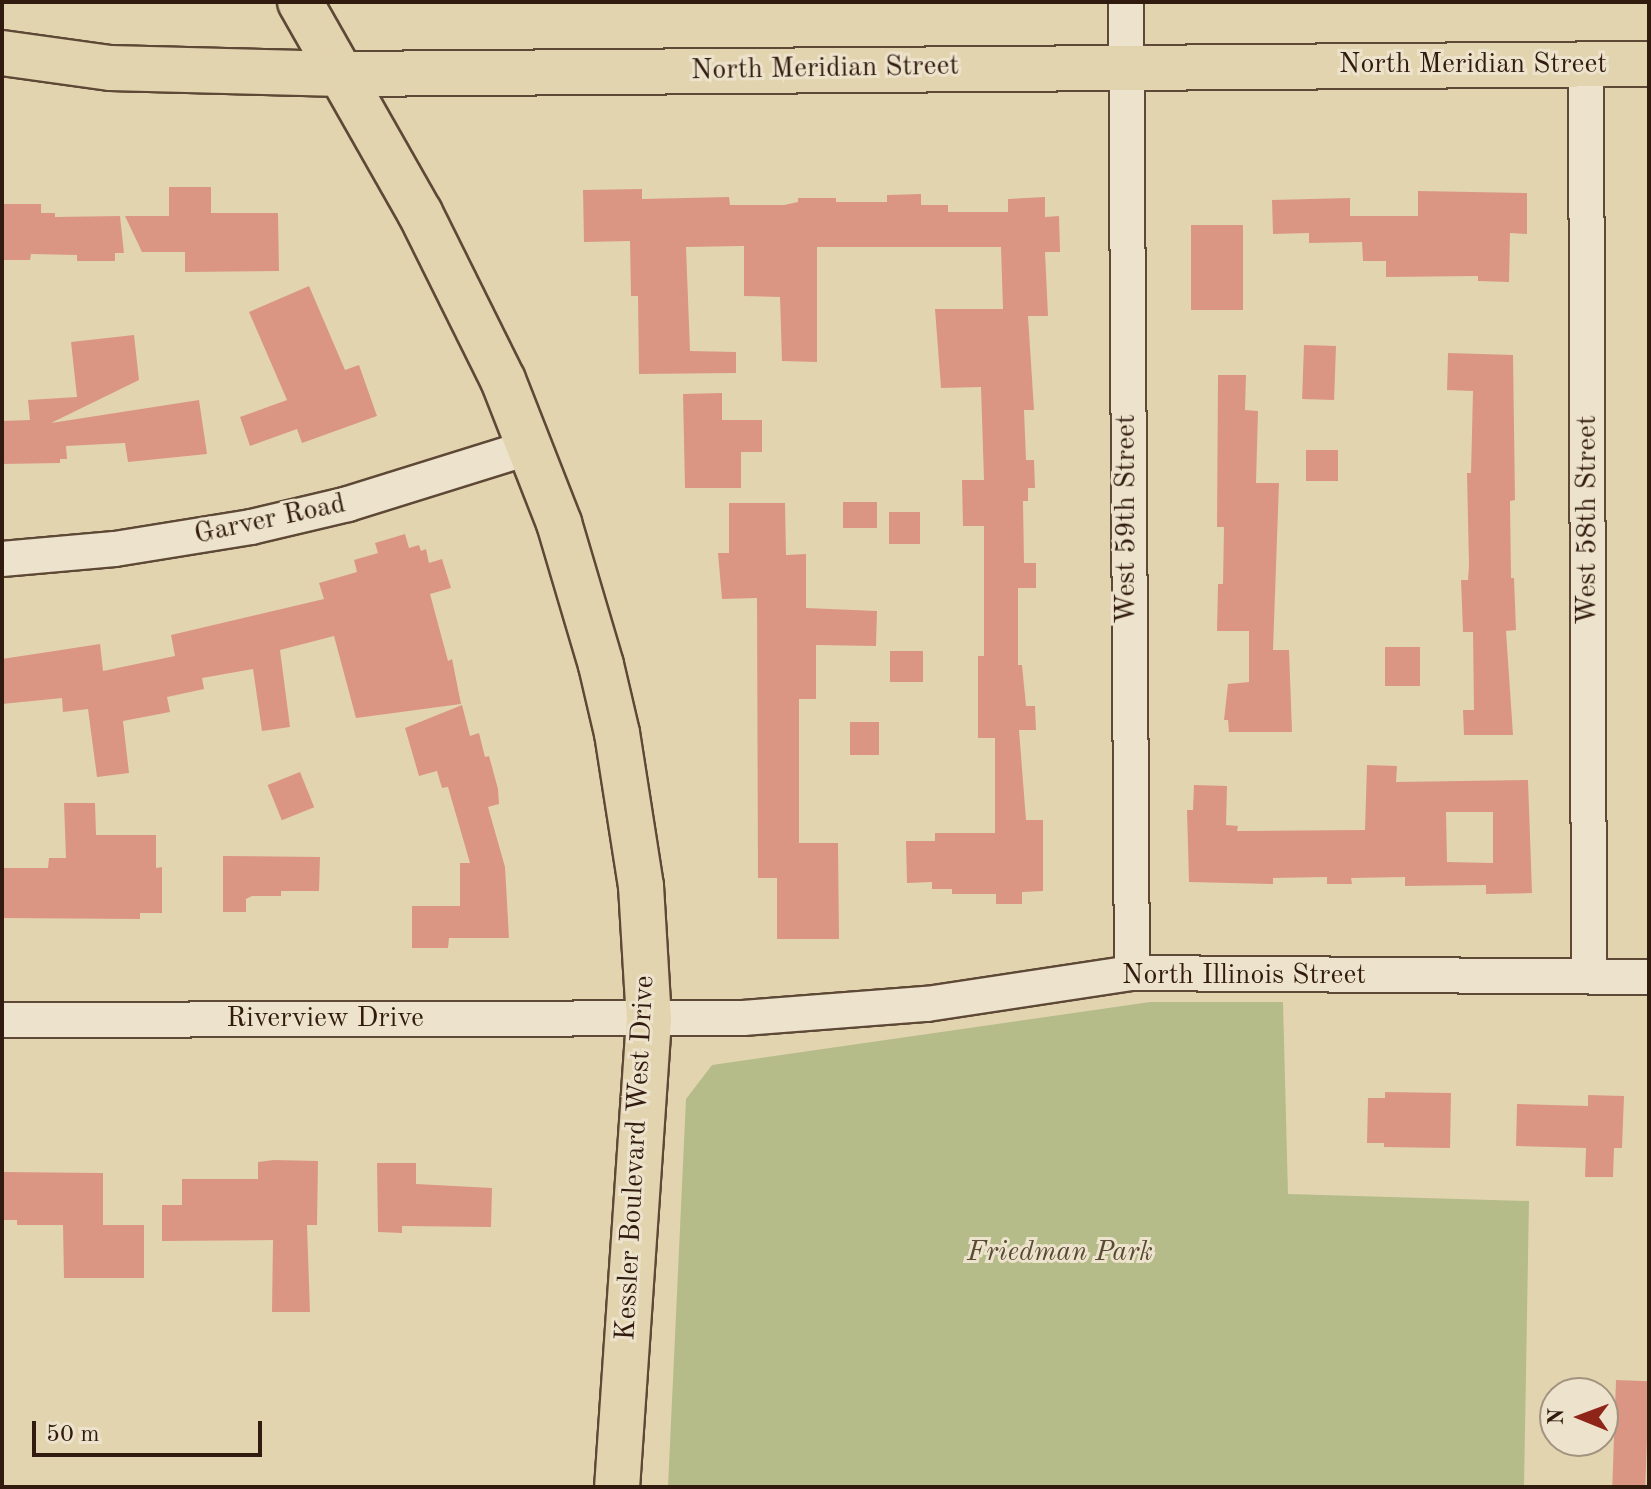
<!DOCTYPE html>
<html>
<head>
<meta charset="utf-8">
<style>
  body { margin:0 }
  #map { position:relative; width:1651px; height:1489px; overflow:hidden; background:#e3d4b0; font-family:"Old Standard TT",serif }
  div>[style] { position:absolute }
  .green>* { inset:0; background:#b5bc8a }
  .building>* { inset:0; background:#db9683; transform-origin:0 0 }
  .roads { filter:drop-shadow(2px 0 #5e4836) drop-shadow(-2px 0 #5e4836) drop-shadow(0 2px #5e4836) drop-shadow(0 -2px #5e4836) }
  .street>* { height:34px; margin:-17px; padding:0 17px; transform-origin:17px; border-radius:17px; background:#ede3cc }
  .primary>* { height:44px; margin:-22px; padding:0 22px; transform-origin:22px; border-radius:22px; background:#e3d4b0 }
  span { translate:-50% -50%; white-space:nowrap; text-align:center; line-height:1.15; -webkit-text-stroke:6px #ede3cc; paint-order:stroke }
  .street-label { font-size:28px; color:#311a0e }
  .park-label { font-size:28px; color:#594b33; font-style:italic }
  .frame { position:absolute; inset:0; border:4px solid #311a0e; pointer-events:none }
  .north { position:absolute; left:1539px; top:1377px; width:80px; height:80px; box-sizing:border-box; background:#ede3cc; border:2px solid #a29380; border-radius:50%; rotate:271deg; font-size:22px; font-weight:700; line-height:32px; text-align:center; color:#311a0e }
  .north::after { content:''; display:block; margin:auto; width:28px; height:36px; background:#8f2418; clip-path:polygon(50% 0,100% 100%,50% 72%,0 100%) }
  .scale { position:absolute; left:32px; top:1421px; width:230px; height:36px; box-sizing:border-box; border:4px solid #311a0e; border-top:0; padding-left:10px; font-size:24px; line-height:28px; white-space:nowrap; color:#311a0e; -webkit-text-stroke:6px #ede3cc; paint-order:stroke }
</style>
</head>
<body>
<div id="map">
  <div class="green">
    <div style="clip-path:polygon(1150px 1002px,1283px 1002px,1288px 1194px,1529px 1201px,1524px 1487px,668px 1487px,686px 1099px,712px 1065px)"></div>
  </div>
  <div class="building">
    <div style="clip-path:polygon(169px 187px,211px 187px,211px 213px,278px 213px,279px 271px,185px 272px,185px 252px,142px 252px,125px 216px,169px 216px)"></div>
    <div style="clip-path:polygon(642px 189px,642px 199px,729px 197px,730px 205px,784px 205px,798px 202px,798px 198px,836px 198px,836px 202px,887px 202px,887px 195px,921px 194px,921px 205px,948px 205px,948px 212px,1008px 212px,1008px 199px,1045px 197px,1045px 217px,1059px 216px,1060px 252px,1045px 252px,1048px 316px,1028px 316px,1034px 410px,1024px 410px,1026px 460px,1034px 460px,1035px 488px,1028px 488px,1028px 501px,1023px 501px,1024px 563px,1036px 563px,1036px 588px,1018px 588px,1018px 665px,1022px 665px,1026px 706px,1035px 706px,1036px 730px,1019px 730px,1026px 820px,1043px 820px,1043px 891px,1022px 892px,1022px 904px,996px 904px,996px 894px,952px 894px,952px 889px,932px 889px,932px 882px,907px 883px,906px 841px,935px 841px,935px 833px,995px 833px,995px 738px,978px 738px,978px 656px,984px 656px,984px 526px,963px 526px,962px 480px,984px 480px,981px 387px,941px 388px,935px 309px,1003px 309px,1001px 247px,817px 247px,817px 362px,782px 361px,780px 297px,744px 296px,744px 246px,686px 247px,690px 351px,736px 352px,736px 373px,639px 374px,638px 296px,631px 296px,630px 241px,584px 242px,583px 190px)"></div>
    <div style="clip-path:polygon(1418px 191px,1527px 193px,1527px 234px,1510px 233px,1509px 282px,1478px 281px,1478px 276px,1386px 277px,1386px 261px,1363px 261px,1362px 242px,1309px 243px,1309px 233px,1273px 234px,1272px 200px,1350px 198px,1350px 216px,1418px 216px)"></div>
    <div style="clip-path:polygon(2px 204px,41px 204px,41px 213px,55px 213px,55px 217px,120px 216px,124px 253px,115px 253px,115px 261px,77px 261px,77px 255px,31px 254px,30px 260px,2px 260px)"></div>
    <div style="left:1191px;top:225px;width:52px;height:85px"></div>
    <div style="clip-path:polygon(309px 286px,345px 370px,359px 365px,377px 416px,302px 443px,297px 429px,250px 446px,240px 417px,287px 400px,249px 312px)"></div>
    <div style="clip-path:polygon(134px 335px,139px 380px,51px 423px,199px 400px,207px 454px,128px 462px,125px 443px,66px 446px,67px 459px,60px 459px,60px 463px,2px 464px,2px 421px,30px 420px,28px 400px,77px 397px,71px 342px)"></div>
    <div style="left:1304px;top:345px;width:32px;height:54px;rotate:2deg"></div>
    <div style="clip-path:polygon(1448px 353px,1513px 355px,1515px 500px,1510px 501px,1511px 578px,1514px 578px,1516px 630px,1506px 631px,1513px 735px,1464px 735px,1463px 710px,1474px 710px,1473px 632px,1463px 632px,1461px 580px,1468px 580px,1469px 565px,1467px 473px,1471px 473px,1473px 391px,1447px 390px)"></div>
    <div style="clip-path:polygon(1218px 375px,1246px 375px,1245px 410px,1258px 411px,1256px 483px,1279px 483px,1273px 650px,1289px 650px,1292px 732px,1229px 732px,1228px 720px,1224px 720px,1228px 684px,1249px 682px,1249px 631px,1217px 631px,1218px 584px,1223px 584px,1224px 527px,1217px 527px)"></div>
    <div style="clip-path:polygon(722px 393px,722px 420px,762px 420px,762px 452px,741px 452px,741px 488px,685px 488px,683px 394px)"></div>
    <div style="left:1306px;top:450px;width:32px;height:31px"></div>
    <div style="left:877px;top:502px;width:26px;height:34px;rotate:90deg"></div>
    <div style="clip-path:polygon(729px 503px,785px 503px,786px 555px,806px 554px,806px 608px,877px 611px,876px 646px,816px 645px,816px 699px,799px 699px,799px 843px,838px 843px,839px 939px,777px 939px,777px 878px,758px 878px,757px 598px,722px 599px,718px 553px,729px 553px)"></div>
    <div style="left:889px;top:512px;width:31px;height:32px"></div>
    <div style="clip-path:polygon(405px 534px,409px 548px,419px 545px,421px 551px,426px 549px,429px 563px,442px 559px,451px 588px,430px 594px,448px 661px,452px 659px,461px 704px,356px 718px,334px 636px,280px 650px,290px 727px,262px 731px,253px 669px,202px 678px,204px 689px,167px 697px,170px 712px,123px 721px,129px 773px,97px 777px,88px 709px,63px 712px,62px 698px,2px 704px,2px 659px,100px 644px,103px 671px,175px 656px,171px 635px,324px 599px,319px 583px,357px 572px,354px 560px,378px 553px,375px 543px)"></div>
    <div style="left:1385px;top:647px;width:35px;height:39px"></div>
    <div style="left:923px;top:651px;width:31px;height:33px;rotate:90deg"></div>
    <div style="clip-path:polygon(462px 705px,470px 736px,479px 733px,485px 757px,489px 756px,498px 789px,499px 804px,488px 807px,505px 867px,509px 938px,449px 938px,448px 948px,412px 948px,412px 906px,460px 906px,460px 863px,470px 863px,448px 787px,442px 788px,437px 771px,419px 776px,405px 728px)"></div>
    <div style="left:850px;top:722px;width:29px;height:33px"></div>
    <div style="clip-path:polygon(evenodd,1367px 765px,1397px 766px,1396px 782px,1528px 780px,1532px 893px,1486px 894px,1486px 885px,1405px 886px,1405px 877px,1351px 878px,1352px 884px,1327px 884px,1327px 877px,1273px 878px,1273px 884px,1189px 882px,1187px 810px,1193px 810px,1194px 785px,1227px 786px,1226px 825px,1238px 826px,1237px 831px,1365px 830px,1367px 765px,1446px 812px,1493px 812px,1493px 863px,1447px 862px,1446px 812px)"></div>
    <div style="left:300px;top:772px;width:38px;height:35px;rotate:68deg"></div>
    <div style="clip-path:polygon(64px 803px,95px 803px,96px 835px,156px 835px,156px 868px,162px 867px,162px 913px,140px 913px,140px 919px,2px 918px,2px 868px,48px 868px,49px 858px,66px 858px)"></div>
    <div style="clip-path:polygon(223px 856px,320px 857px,319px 891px,281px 891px,281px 896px,252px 896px,246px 899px,246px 912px,223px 912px)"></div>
    <div style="clip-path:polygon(1385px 1092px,1451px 1093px,1450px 1148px,1384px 1147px,1384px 1143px,1367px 1143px,1368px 1098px,1385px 1098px)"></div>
    <div style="clip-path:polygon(1588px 1095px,1624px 1096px,1622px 1148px,1614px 1148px,1613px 1177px,1585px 1177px,1586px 1148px,1516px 1146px,1517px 1104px,1588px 1106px)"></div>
    <div style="clip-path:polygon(274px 1160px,318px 1161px,317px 1225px,307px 1225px,310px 1312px,272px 1312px,273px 1240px,162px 1241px,162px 1205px,182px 1205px,182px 1179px,258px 1179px,258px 1162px)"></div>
    <div style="clip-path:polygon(377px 1163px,416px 1163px,416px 1184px,492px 1188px,491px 1227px,402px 1226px,402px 1233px,378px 1232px)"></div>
    <div style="clip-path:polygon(2px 1172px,103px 1173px,103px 1225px,144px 1225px,144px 1278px,64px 1278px,63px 1225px,17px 1225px,17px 1220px,2px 1220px)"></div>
    <div style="left:1616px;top:1380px;width:33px;height:107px;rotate:2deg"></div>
  </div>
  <div class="roads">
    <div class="street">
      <div style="left:1126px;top:2px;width:971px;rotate:89.65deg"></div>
      <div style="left:1586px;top:64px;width:912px;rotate:89.81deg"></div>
      <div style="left:2px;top:559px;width:113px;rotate:-5.1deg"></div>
      <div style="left:115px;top:549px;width:138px;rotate:-9.2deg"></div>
      <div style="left:251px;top:527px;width:100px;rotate:-13.3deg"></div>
      <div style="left:348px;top:504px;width:192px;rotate:-17.3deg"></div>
      <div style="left:2px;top:1020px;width:741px;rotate:-0.15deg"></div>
      <div style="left:743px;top:1018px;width:185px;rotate:-4.4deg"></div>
      <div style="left:927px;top:1004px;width:207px;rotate:-8.6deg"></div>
      <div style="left:1132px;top:973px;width:517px;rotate:0.44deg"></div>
    </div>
    <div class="primary">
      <div style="left:300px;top:2px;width:243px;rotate:60.4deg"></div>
      <div style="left:420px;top:213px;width:186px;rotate:63.6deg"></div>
      <div style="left:503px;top:380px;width:154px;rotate:68.6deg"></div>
      <div style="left:559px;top:523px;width:148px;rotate:73.5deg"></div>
      <div style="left:601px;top:665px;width:70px;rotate:76.8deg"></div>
      <div style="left:617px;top:733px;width:155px;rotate:81.1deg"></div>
      <div style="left:641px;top:886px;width:133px;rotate:86.6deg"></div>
      <div style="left:649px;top:1019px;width:469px;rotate:93.9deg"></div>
      <div style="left:2px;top:53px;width:109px;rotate:7.9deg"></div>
      <div style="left:110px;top:68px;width:231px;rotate:1.5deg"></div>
      <div style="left:341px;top:74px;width:1308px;rotate:-0.44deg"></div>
    </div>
  </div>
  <div class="street-label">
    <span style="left:1473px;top:65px">North Meridian Street</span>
    <span style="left:825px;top:69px;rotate:-1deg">North Meridian Street</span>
    <span style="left:1127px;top:519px;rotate:-90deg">West 59th Street</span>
    <span style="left:270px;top:520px;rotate:-12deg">Garver Road</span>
    <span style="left:1588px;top:520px;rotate:-90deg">West 58th Street</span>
    <span style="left:1244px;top:976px">North Illinois Street</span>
    <span style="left:325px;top:1019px">Riverview Drive</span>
    <span style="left:636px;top:1158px;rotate:-87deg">Kessler Boulevard West Drive</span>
  </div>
  <div class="park-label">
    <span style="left:1060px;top:1253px">Friedman Park</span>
  </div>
  <div class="frame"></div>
  <div class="north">N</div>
  <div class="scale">50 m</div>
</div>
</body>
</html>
